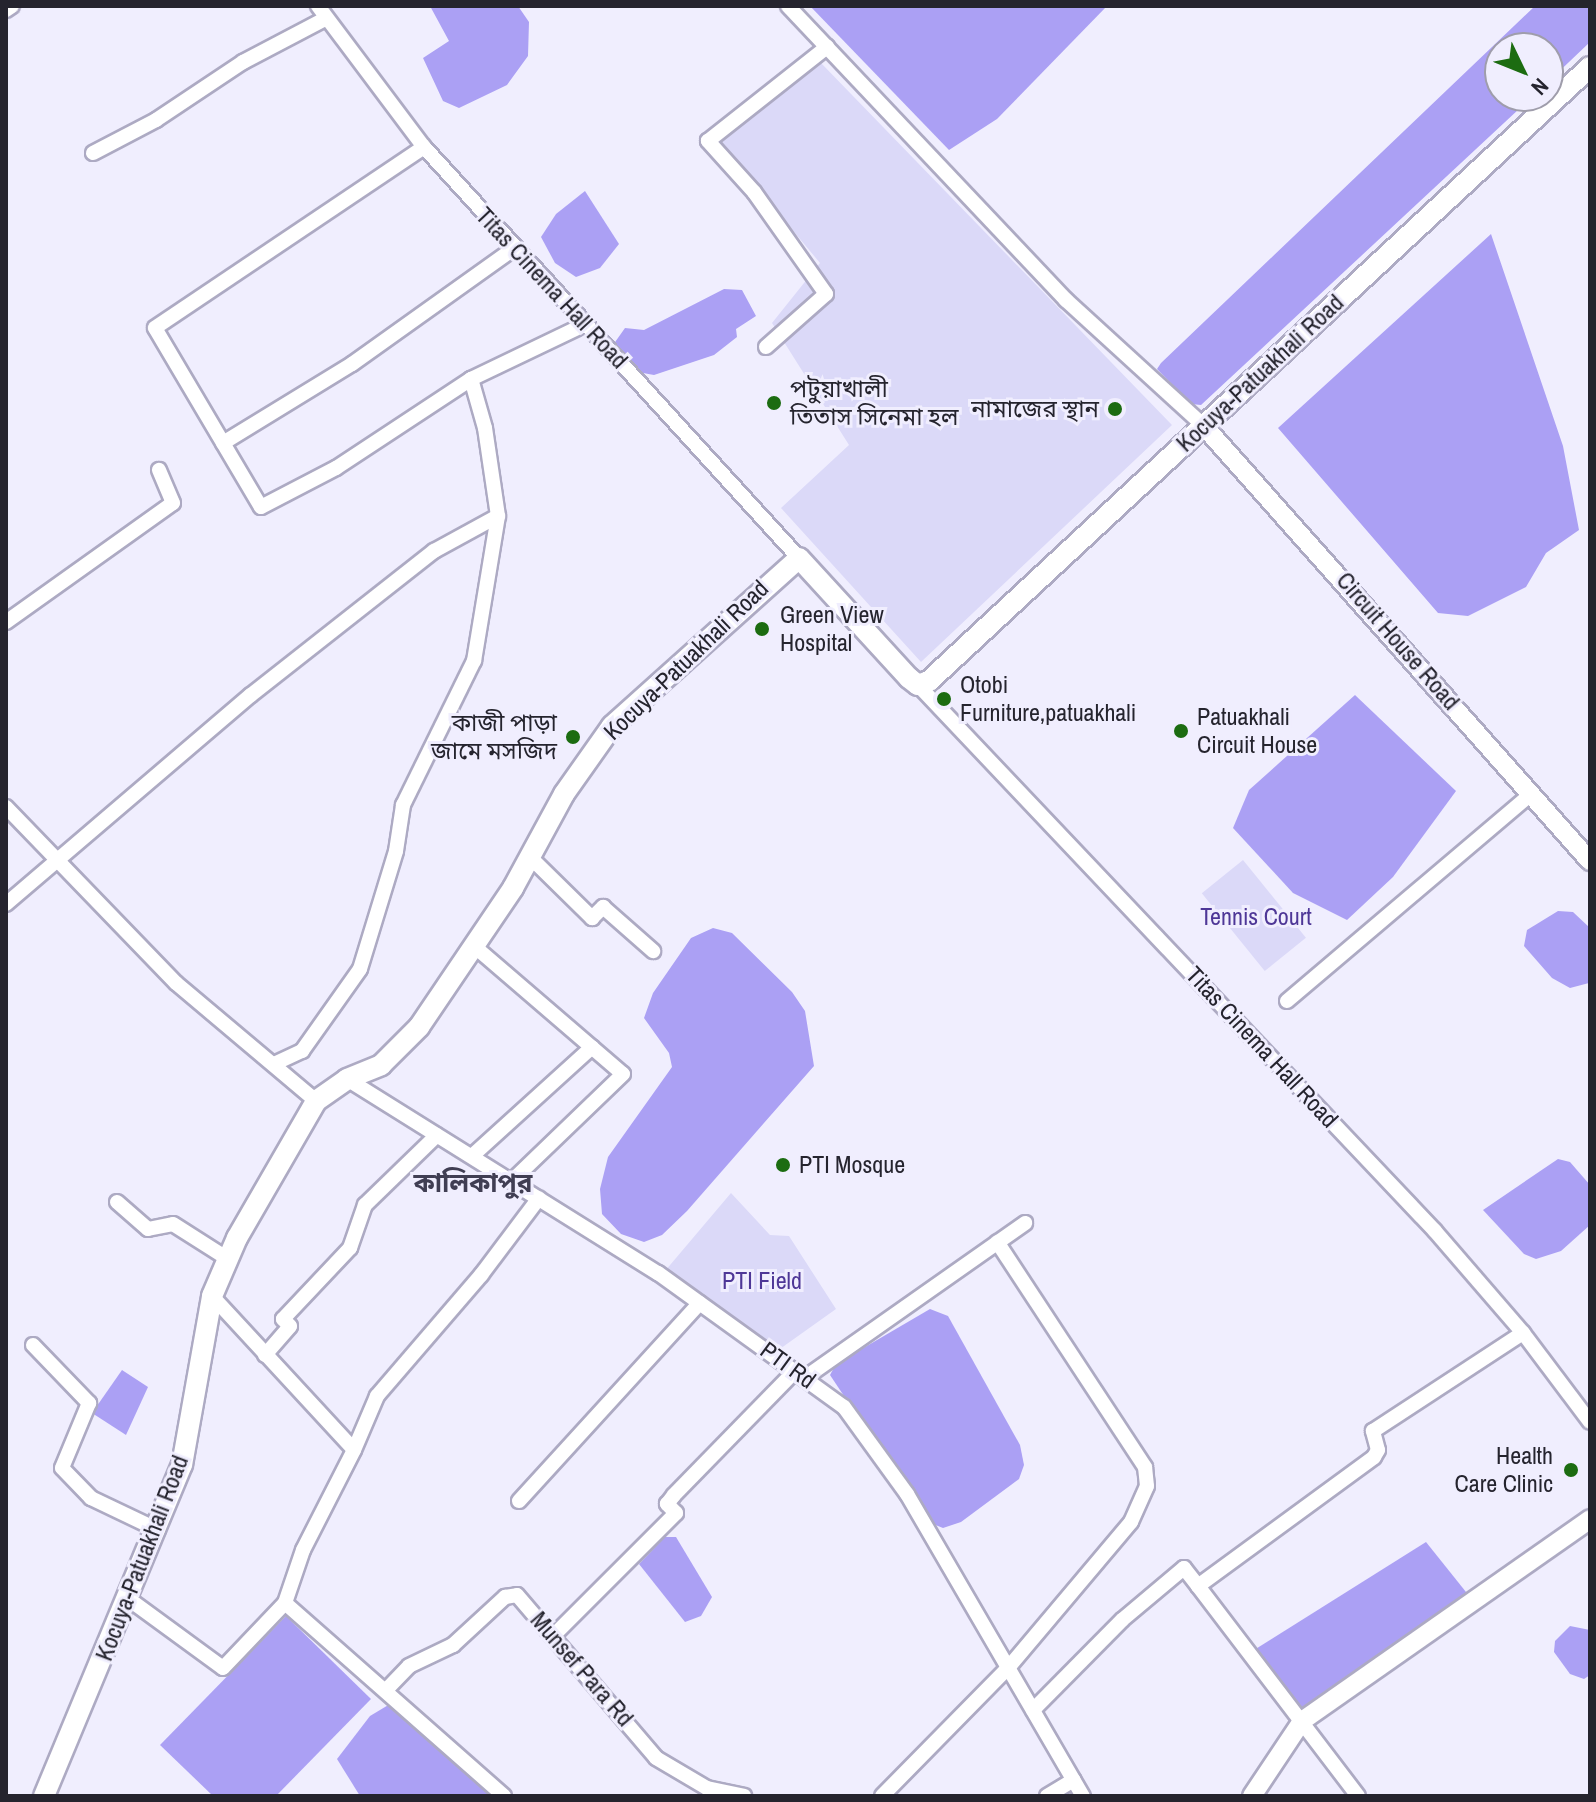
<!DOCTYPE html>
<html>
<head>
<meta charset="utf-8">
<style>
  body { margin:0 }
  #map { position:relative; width:1596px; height:1802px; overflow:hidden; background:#f0eefe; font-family:"Archivo Narrow","Noto Sans Bengali",sans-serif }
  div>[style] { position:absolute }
  .green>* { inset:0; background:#dbd9f8; transform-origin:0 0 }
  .water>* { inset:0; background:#aba0f4 }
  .roads { filter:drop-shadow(2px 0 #adaac3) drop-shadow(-2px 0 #adaac3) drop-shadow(0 2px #adaac3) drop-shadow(0 -2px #adaac3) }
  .minor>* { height:14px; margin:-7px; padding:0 7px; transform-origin:7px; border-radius:7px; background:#fff }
  .tertiary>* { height:18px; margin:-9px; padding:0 9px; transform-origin:9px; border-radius:9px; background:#fff }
  .secondary>* { height:20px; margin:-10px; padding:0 10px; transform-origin:10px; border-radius:10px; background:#fff }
  .dots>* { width:22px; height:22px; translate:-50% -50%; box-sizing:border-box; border:4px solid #f0eefe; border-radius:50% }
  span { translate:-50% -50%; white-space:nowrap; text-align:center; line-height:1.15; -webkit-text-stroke:6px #f0eefe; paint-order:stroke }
  .street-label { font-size:24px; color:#25242e }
  .poi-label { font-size:24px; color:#25242e }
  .left { translate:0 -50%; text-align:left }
  .right { translate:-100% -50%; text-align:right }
  .park-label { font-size:24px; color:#4e3797 }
  .neighbourhood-label { font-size:26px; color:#403e53; font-weight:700 }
  .frame { position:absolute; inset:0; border:8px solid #25242e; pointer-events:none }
  .north { position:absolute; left:1484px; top:32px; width:80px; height:80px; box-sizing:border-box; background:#f0eefe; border:2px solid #9f9dab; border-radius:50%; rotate:133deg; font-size:22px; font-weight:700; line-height:32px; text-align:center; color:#25242e }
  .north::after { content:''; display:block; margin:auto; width:28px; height:36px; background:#1c6c11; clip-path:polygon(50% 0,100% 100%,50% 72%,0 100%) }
</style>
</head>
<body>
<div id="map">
  <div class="green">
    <div style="clip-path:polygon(821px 63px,1172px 425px,921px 662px,781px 508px,849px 445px,772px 323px,820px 263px,720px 143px)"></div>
    <div style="left:1243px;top:860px;width:100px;height:53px;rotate:51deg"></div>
    <div style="clip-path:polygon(731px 1193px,770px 1235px,789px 1236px,836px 1309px,777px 1351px,665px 1271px)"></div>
  </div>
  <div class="water">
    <div style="clip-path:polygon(430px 6px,518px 6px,529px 22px,528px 56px,507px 85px,459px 108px,443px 101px,423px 58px,449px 41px)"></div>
    <div style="clip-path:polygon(810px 6px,1107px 6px,997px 119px,949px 150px)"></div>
    <div style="clip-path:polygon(1535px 6px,1590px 6px,1590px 42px,1548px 82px,1548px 48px,1500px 48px,1500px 96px,1533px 96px,1201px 405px,1191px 404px,1157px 369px,1161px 363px)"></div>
    <div style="clip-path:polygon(585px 191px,619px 244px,600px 268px,576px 277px,555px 263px,541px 237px,556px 214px)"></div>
    <div style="clip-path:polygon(1491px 234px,1563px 446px,1579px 530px,1546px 553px,1526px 587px,1468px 616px,1438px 613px,1278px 428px)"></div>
    <div style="clip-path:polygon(724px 289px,742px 290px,756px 316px,736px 329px,737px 337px,714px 355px,654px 375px,643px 373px,613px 345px,625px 328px,644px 330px)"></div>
    <div style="clip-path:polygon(1355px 695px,1456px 791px,1393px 877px,1347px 920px,1293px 893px,1233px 828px,1249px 790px)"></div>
    <div style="clip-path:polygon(1558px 911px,1573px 912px,1590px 928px,1589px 983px,1570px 988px,1552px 978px,1524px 946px,1527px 930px)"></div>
    <div style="clip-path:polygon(713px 928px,732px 933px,792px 992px,805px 1011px,814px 1066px,687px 1211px,662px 1235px,644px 1242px,621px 1234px,602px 1214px,600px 1189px,608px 1157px,672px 1067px,669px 1053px,644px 1018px,653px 993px,691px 938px)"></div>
    <div style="clip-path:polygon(1558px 1159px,1570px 1162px,1590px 1185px,1590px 1225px,1561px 1251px,1536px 1259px,1524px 1254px,1483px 1210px)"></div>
    <div style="clip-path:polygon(930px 1309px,948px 1316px,1020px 1445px,1024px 1465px,1019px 1479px,961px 1522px,943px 1528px,928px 1522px,830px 1375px,836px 1364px)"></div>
    <div style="clip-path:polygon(122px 1370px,148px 1387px,126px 1435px,92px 1413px)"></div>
    <div style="clip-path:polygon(665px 1537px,676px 1537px,712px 1597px,701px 1616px,685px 1622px,639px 1564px)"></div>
    <div style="clip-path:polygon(1426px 1542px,1470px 1597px,1303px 1712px,1254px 1650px)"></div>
    <div style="clip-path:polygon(286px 1616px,371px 1699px,276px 1796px,213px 1796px,160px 1745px)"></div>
    <div style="clip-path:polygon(1570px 1626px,1590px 1630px,1590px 1675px,1584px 1679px,1570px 1674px,1554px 1652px,1555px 1641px)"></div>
    <div style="clip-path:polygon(390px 1704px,496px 1796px,360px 1796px,337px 1759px,370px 1716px)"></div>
  </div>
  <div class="roads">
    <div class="minor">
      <div style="left:318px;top:6px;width:176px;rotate:53.1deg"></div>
      <div style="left:424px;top:147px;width:556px;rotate:47.62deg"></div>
      <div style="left:788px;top:6px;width:405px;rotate:46.6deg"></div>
      <div style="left:1066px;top:300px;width:185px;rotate:42.4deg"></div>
      <div style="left:6px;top:10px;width:7px;rotate:-34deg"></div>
      <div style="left:424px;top:147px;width:324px;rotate:146.1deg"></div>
      <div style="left:155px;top:328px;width:208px;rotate:59.4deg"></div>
      <div style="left:261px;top:507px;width:85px;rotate:-27.5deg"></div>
      <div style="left:336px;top:468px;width:162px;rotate:-33.4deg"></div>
      <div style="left:471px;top:379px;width:127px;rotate:-25.6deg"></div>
      <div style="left:93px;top:153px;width:71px;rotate:-27.6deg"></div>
      <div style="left:156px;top:120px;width:105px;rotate:-33.7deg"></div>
      <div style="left:243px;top:62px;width:93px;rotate:-27.7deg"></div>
      <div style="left:766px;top:347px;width:80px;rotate:-41.5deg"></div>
      <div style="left:826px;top:294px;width:125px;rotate:-125.2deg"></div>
      <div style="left:754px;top:192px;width:69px;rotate:-132deg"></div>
      <div style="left:708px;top:141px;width:152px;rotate:-38.3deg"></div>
      <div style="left:223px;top:443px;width:151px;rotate:-31.5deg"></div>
      <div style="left:352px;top:364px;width:198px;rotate:-35.5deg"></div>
      <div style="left:6px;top:622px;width:205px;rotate:-35.5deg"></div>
      <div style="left:173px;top:503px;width:36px;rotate:-113deg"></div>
      <div style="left:918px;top:685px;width:752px;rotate:46.56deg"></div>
      <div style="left:1435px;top:1231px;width:135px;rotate:49.2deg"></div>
      <div style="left:1523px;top:1333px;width:111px;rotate:53deg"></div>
      <div style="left:6px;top:807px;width:245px;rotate:46deg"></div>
      <div style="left:176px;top:983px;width:183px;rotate:40.1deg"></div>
      <div style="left:531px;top:858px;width:86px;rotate:44.5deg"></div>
      <div style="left:592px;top:918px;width:16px;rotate:-45deg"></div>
      <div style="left:603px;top:907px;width:67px;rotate:41.3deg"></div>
      <div style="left:6px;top:904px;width:322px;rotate:-40.5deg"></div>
      <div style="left:251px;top:695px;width:233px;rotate:-38.2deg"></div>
      <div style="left:434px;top:551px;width:73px;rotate:-28.7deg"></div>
      <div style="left:474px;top:946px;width:196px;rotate:40.7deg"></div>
      <div style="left:623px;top:1074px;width:154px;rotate:136.1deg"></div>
      <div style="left:1287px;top:1001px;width:320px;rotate:-40.3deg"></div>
      <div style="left:276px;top:1063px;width:29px;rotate:-25deg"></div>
      <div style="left:302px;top:1051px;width:100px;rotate:-54.7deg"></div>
      <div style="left:360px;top:969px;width:123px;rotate:-73deg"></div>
      <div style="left:396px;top:851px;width:47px;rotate:-81.3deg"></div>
      <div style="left:403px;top:805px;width:161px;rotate:-63.8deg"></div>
      <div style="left:474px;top:661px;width:147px;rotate:-80.6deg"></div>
      <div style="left:498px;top:516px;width:89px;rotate:-98.4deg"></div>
      <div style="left:485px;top:428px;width:51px;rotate:-105.9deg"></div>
      <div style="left:347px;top:1079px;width:367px;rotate:32deg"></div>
      <div style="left:658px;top:1273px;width:229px;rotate:35.8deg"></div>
      <div style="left:844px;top:1407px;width:107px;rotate:54.1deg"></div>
      <div style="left:907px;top:1494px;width:350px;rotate:59.8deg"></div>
      <div style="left:472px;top:1156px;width:162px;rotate:-42.2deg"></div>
      <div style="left:117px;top:1202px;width:41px;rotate:41.1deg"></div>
      <div style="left:148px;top:1229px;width:25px;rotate:-11deg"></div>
      <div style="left:173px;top:1224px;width:65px;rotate:32.5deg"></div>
      <div style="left:212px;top:1296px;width:209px;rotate:47.3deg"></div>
      <div style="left:354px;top:1450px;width:112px;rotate:117deg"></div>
      <div style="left:303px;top:1550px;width:56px;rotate:108.8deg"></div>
      <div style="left:33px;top:1345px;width:81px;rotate:46deg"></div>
      <div style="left:89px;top:1403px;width:70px;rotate:112.6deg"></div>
      <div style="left:62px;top:1468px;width:42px;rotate:46deg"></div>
      <div style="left:91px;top:1498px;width:74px;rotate:25.5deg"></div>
      <div style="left:265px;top:1355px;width:38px;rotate:-49deg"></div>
      <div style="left:290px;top:1326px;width:10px;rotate:-135deg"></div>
      <div style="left:283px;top:1319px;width:98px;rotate:-46.7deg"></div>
      <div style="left:350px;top:1248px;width:46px;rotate:-70.8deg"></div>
      <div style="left:365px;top:1205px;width:100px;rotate:-44.2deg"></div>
      <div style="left:806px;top:1377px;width:268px;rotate:-35.1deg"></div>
      <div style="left:354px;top:1450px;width:59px;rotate:-66.9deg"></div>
      <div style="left:377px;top:1396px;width:160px;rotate:-49.3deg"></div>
      <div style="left:481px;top:1275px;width:96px;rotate:-53deg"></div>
      <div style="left:519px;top:1501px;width:268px;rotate:-47.6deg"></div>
      <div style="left:1198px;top:1586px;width:264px;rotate:52.7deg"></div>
      <div style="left:130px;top:1600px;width:115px;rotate:36.2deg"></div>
      <div style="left:223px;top:1668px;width:90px;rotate:-46.4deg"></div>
      <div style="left:285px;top:1603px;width:292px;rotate:41.4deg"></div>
      <div style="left:553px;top:1636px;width:174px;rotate:-45deg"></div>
      <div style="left:676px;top:1513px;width:13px;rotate:-135deg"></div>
      <div style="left:667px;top:1504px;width:11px;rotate:-52deg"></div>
      <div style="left:674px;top:1495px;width:175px;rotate:-45.7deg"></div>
      <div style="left:388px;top:1688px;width:30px;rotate:-46deg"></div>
      <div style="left:409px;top:1666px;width:49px;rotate:-25.5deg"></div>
      <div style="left:453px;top:1645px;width:71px;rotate:-42.7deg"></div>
      <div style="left:505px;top:1597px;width:12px;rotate:-9deg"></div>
      <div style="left:517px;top:1595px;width:214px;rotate:49.5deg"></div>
      <div style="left:656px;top:1758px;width:59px;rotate:30.5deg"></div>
      <div style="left:707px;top:1788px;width:38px;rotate:12deg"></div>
      <div style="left:1033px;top:1710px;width:127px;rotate:-45.3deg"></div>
      <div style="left:1122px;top:1620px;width:81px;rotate:-40deg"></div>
      <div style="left:1184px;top:1568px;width:23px;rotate:52deg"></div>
      <div style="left:1198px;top:1586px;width:218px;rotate:-36.2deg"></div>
      <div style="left:1374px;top:1457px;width:8px;rotate:-60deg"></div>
      <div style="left:1378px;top:1450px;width:20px;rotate:-105deg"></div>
      <div style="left:1373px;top:1431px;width:179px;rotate:-33.2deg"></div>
      <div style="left:882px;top:1796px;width:180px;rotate:-45.5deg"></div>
      <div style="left:1008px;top:1668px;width:191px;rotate:-49.9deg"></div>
      <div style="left:1131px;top:1522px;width:39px;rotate:-66deg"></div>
      <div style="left:1147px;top:1486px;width:19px;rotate:-96deg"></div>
      <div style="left:1145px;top:1467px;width:269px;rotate:-123.3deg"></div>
      <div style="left:1047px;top:1796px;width:31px;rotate:-31deg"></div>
    </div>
    <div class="tertiary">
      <div style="left:1203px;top:425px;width:583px;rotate:48.41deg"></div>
      <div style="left:1252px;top:1796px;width:90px;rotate:-56.3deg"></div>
      <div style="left:1302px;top:1721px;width:352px;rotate:-35deg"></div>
    </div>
    <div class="secondary">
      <div style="left:44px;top:1796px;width:359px;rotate:-67.4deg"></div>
      <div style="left:182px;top:1465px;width:172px;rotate:-79.9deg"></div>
      <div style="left:212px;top:1296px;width:63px;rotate:-66.7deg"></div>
      <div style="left:237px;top:1238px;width:158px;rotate:-60deg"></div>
      <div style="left:316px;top:1101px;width:38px;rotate:-35deg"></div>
      <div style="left:347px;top:1079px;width:37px;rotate:-22deg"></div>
      <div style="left:381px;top:1065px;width:54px;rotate:-45deg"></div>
      <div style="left:419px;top:1027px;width:168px;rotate:-55.9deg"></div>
      <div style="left:513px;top:888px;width:107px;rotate:-61.5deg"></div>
      <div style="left:564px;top:794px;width:83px;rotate:-54.8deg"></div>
      <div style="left:612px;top:726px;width:251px;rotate:-41.9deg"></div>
      <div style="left:799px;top:558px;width:163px;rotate:47.5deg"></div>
      <div style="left:909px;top:678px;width:11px;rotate:38deg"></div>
      <div style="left:918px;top:685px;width:12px;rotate:-20deg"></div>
      <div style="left:929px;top:681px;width:902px;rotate:-42.89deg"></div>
    </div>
  </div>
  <div class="dots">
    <div style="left:774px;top:403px;background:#1c6c11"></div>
    <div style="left:1115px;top:409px;background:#1c6c11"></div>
    <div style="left:762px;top:629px;background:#1c6c11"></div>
    <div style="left:944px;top:699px;background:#1c6c11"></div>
    <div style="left:1181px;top:731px;background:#1c6c11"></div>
    <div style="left:573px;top:737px;background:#1c6c11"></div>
    <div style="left:783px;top:1165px;background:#1c6c11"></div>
    <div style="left:1571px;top:1470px;background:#1c6c11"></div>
  </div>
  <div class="street-label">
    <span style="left:552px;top:288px;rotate:47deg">Titas Cinema Hall Road</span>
    <span style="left:1260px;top:373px;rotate:-43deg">Kocuya-Patuakhali Road</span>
    <span style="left:1398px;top:641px;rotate:49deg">Circuit House Road</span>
    <span style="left:686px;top:660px;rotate:-44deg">Kocuya-Patuakhali Road</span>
    <span style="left:1262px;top:1047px;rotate:47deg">Titas Cinema Hall Road</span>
    <span style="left:788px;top:1365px;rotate:36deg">PTI Rd</span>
    <span style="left:142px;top:1558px;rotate:-69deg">Kocuya-Patuakhali Road</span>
    <span style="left:582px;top:1669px;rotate:49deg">Munsef Para Rd</span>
  </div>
  <div class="poi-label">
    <span class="left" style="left:790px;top:403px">পটুয়াখালী<br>তিতাস সিনেমা হল</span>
    <span class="right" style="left:1099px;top:409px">নামাজের স্থান</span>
    <span class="left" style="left:780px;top:629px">Green View<br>Hospital</span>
    <span class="left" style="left:960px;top:699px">Otobi<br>Furniture,patuakhali</span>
    <span class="left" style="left:1197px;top:731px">Patuakhali<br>Circuit House</span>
    <span class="right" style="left:557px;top:737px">কাজী পাড়া<br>জামে মসজিদ</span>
    <span class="left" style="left:799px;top:1165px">PTI Mosque</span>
    <span class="right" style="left:1553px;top:1470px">Health<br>Care Clinic</span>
  </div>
  <div class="park-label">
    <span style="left:1256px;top:917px">Tennis Court</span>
    <span style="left:762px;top:1281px">PTI Field</span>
  </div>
  <div class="neighbourhood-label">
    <span style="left:473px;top:1183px">কালিকাপুর</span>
  </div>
  <div class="frame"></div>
  <div class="north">N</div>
</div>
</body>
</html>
